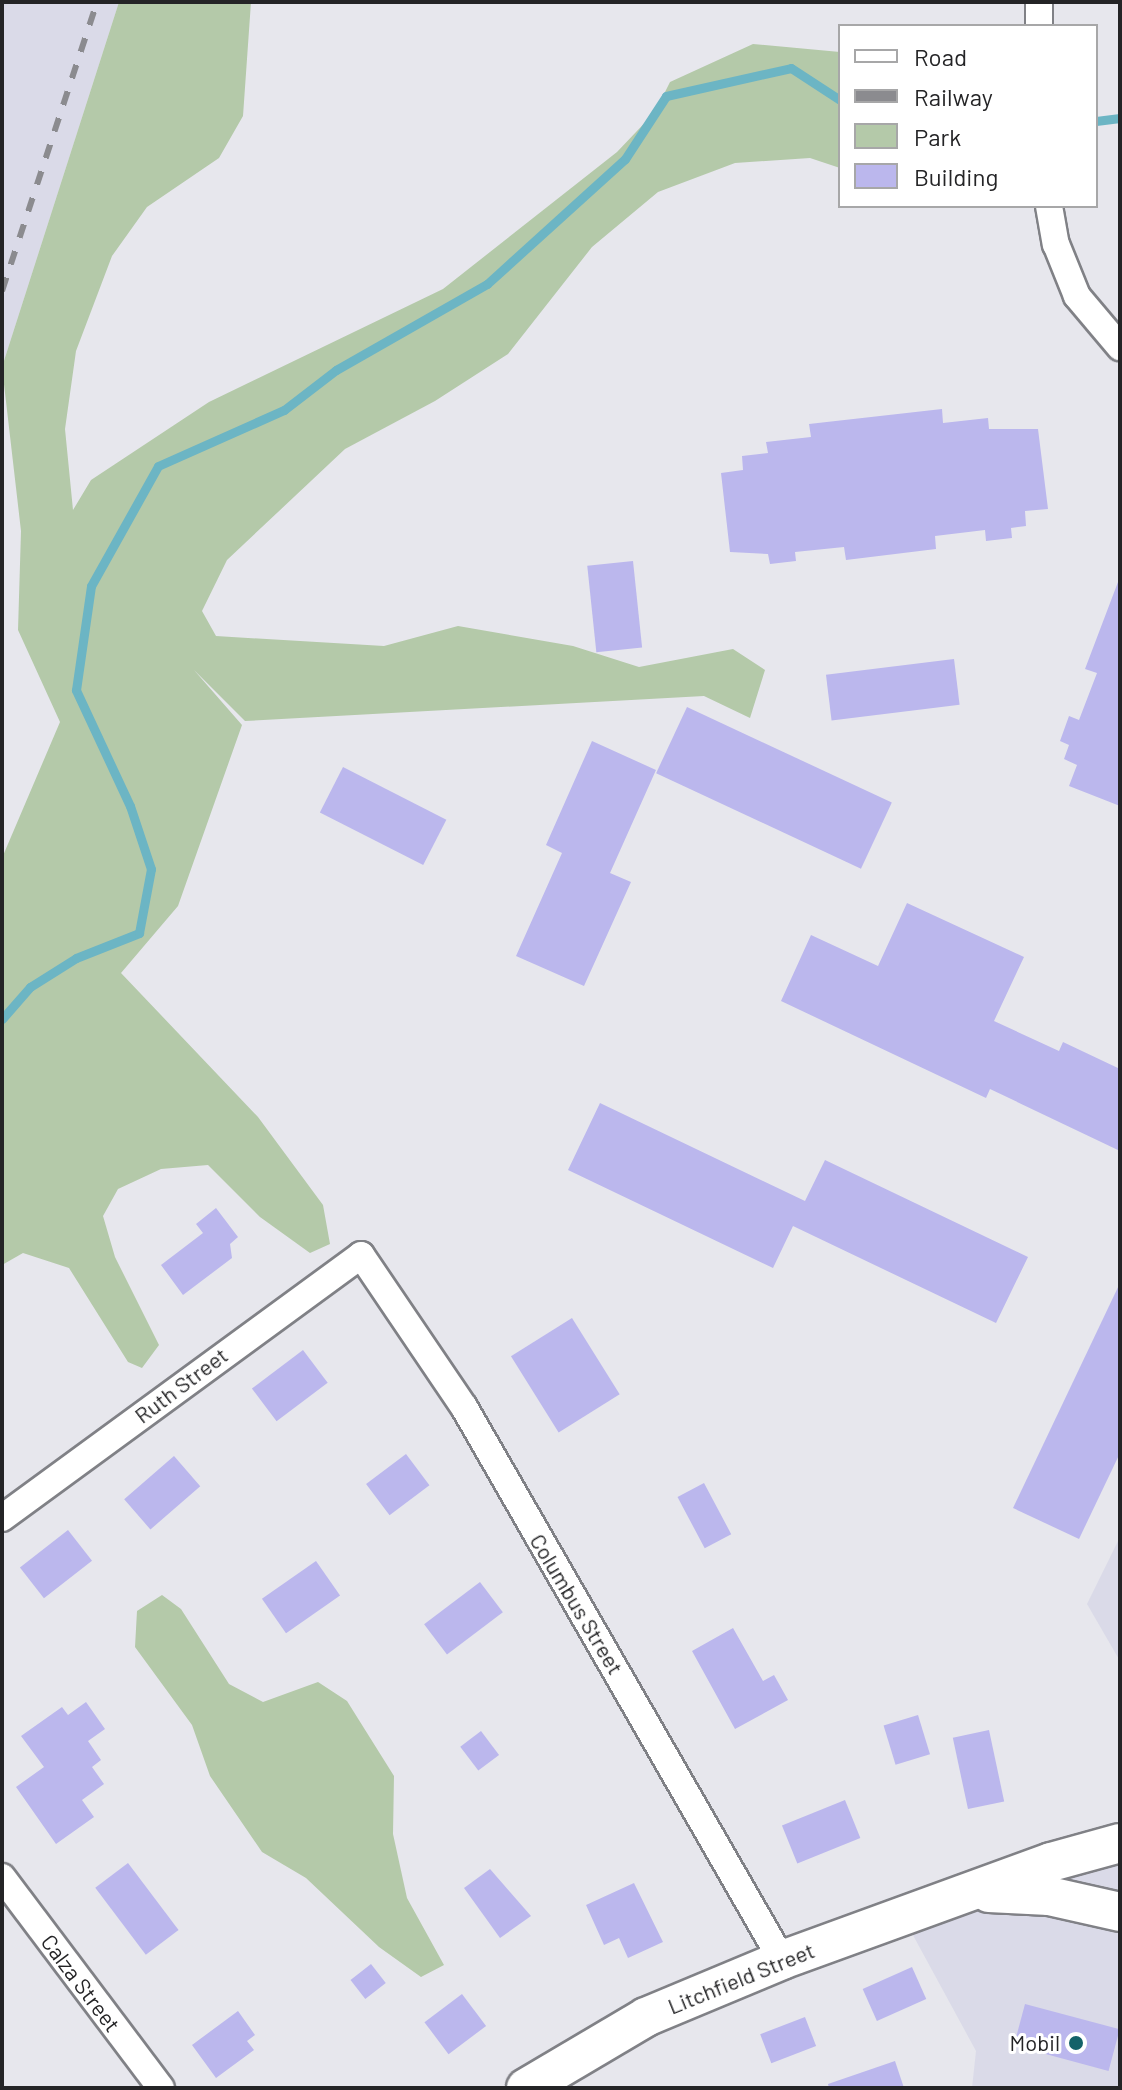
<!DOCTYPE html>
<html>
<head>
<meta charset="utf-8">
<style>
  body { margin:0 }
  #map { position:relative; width:1122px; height:2090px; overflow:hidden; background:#e7e7ed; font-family:Barlow,sans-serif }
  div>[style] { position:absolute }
  .built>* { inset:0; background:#dadae8 }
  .green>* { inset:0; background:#b4c9a9 }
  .stream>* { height:9px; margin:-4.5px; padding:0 4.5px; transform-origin:4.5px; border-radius:4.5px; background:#6cb5c4 }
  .building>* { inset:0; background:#bbb7ed; transform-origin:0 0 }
  .roads { filter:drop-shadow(2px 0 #808186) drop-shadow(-2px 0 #808186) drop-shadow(0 2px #808186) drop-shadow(0 -2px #808186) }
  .street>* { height:26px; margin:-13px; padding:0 13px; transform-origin:13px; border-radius:13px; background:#fff }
  .secondary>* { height:38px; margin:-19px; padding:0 19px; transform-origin:19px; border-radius:19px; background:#fff }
  .rail>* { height:6px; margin-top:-3px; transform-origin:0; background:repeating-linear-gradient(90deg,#8b8b8f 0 14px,transparent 0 28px) }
  .dots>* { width:22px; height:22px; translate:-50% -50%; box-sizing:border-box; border:4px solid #fff; border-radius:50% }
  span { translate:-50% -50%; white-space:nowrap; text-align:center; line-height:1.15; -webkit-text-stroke:6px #fff; paint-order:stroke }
  .street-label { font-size:22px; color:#242426 }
  .poi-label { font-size:22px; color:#242426 }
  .right { translate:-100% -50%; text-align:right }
  .frame { position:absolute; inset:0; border:4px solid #242426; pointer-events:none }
  .legend { position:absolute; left:838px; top:24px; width:260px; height:184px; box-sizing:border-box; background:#fff; border:2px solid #a7a7a8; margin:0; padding:10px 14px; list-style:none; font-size:24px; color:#242426 }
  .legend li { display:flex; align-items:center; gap:16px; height:40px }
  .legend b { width:40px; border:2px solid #a7a7a8 }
</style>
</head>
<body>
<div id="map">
  <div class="built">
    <div style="clip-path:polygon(2px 2px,119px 2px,2px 367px)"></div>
    <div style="clip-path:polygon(1120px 1537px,1120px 1661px,1087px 1604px)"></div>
    <div style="clip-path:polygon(1120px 1843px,1120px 2088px,972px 2088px,976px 2051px,902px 1915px)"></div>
  </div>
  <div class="green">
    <div style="clip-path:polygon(119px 2px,251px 2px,243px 116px,219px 158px,147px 207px,112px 256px,76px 351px,65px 429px,73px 510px,91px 480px,209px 402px,443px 289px,617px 152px,655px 112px,670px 82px,753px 44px,840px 52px,840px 168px,810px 158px,735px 163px,658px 192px,592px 247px,508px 354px,435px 401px,345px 449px,227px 560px,202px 611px,216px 636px,384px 646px,458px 626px,573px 646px,639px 667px,733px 649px,765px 670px,750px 718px,704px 696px,245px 721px,194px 670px,242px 725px,178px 906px,121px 973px,258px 1117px,323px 1205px,330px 1244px,310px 1253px,260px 1217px,208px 1165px,161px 1169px,118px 1189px,103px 1216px,115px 1257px,159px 1345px,142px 1368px,128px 1362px,69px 1268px,23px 1253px,2px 1265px,2px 858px,60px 722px,18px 630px,21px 531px,2px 367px)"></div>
    <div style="clip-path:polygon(162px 1595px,181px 1609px,229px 1684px,263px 1702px,318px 1682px,347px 1701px,394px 1776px,393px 1834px,407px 1898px,444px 1965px,421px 1977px,379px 1947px,306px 1878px,262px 1852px,210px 1776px,192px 1725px,135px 1647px,137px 1611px)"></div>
  </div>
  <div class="stream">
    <div style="left:1096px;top:121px;width:24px;rotate:-7deg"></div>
    <div style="left:2px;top:1019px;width:43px;rotate:-48.8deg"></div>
    <div style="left:30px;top:987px;width:54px;rotate:-32.2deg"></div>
    <div style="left:76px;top:958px;width:68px;rotate:-21.6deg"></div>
    <div style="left:139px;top:933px;width:65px;rotate:-79.4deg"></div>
    <div style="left:151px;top:869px;width:66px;rotate:-108.4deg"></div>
    <div style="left:130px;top:806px;width:128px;rotate:-115deg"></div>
    <div style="left:76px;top:690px;width:105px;rotate:-81.8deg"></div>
    <div style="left:91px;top:586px;width:137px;rotate:-60.8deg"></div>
    <div style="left:158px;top:466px;width:138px;rotate:-24deg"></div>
    <div style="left:284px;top:410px;width:66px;rotate:-37.6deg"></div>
    <div style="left:336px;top:370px;width:174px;rotate:-29.7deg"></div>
    <div style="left:487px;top:284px;width:186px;rotate:-42.2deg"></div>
    <div style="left:625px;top:159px;width:75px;rotate:-56.9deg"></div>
    <div style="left:666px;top:96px;width:128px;rotate:-12.6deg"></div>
    <div style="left:791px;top:68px;width:59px;rotate:33.1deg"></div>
  </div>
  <div class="building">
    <div style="clip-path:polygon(942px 409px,943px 423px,988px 418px,989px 429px,1038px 429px,1048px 509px,1025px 511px,1026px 526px,1011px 528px,1012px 538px,986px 541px,985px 530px,935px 536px,936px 549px,846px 560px,844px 547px,795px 552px,796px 561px,770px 564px,768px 554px,730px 552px,721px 473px,743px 470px,742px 456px,768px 453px,766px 442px,811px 437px,809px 424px)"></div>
    <div style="left:633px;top:561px;width:87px;height:46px;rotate:84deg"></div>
    <div style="clip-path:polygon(1118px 582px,1120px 583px,1120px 806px,1069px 786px,1077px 765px,1064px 759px,1069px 745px,1060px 741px,1069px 716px,1079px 720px,1097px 673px,1085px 669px)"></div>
    <div style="left:954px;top:659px;width:46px;height:129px;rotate:83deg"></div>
    <div style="left:687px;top:707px;width:226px;height:73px;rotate:25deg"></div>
    <div style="clip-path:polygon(592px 741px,656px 770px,610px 873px,631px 882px,584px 986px,516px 956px,562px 853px,546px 845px)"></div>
    <div style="left:343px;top:767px;width:116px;height:51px;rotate:27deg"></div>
    <div style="clip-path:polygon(907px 903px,1024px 957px,994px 1021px,1059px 1051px,1063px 1042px,1120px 1069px,1120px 1151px,990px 1089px,986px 1098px,781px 1001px,811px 935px,878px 966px)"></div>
    <div style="clip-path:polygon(600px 1103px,805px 1201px,825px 1160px,1028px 1257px,996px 1323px,793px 1226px,773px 1268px,568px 1170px)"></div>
    <div style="clip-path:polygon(216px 1208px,238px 1237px,230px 1244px,232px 1258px,183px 1295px,161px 1265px,203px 1233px,196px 1224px)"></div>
    <div style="clip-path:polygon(1120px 1283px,1120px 1453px,1079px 1539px,1013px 1508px)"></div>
    <div style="left:572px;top:1318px;width:90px;height:72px;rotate:58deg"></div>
    <div style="left:303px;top:1350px;width:41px;height:64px;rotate:53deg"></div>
    <div style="left:406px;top:1454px;width:39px;height:50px;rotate:53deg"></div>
    <div style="left:174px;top:1456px;width:40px;height:66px;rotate:49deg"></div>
    <div style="left:704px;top:1483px;width:58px;height:30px;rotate:62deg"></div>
    <div style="left:68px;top:1530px;width:39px;height:61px;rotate:52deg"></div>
    <div style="left:316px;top:1561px;width:42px;height:66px;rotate:55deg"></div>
    <div style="left:480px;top:1582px;width:38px;height:70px;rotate:53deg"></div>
    <div style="clip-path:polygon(733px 1628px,763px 1681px,774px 1675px,788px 1700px,735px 1729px,692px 1651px)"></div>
    <div style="clip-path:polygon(86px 1702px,105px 1729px,88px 1741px,101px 1760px,92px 1767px,104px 1784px,82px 1800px,94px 1817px,56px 1844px,16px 1787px,44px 1767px,21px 1736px,62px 1707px,68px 1715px)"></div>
    <div style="left:918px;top:1715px;width:41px;height:36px;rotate:73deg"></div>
    <div style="left:989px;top:1730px;width:73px;height:37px;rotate:78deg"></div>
    <div style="left:481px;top:1731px;width:30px;height:26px;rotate:53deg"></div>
    <div style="left:845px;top:1800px;width:41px;height:68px;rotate:68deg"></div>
    <div style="left:128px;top:1863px;width:84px;height:41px;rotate:53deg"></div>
    <div style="clip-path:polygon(490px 1869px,531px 1916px,500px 1938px,464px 1888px)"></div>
    <div style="clip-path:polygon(634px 1883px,663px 1942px,628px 1958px,619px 1938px,604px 1945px,586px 1905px)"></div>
    <div style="left:371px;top:1964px;width:24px;height:26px;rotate:52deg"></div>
    <div style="left:912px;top:1967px;width:35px;height:54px;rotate:66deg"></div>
    <div style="left:462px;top:1994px;width:40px;height:47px;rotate:53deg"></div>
    <div style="left:1025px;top:2004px;width:98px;height:43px;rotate:15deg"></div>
    <div style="clip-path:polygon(238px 2011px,255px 2035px,247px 2041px,254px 2050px,216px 2078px,192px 2045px)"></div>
    <div style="left:805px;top:2017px;width:31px;height:48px;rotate:69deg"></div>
    <div style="clip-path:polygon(895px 2061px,904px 2088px,829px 2088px,828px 2084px)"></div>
  </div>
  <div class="roads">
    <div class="street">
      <div style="left:1039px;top:26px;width:24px;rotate:-90deg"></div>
      <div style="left:1049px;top:206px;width:39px;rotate:80deg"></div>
      <div style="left:1056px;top:244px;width:56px;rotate:68deg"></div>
      <div style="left:1077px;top:296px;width:67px;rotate:49.9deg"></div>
      <div style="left:2px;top:1518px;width:445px;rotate:-36.2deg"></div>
      <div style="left:361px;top:1255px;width:184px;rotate:55.9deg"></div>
      <div style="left:464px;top:1407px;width:638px;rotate:60.1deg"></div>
      <div style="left:2px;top:1877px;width:264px;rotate:53deg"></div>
    </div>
    <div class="secondary">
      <div style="left:989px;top:1893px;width:60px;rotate:2.9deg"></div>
      <div style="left:1049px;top:1896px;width:73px;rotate:12.7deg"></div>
      <div style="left:526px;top:2088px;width:139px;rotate:-30.6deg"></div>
      <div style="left:646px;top:2017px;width:147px;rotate:-22.7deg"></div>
      <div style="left:782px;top:1960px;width:286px;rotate:-20deg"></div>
      <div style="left:1051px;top:1862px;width:72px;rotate:-15.4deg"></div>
    </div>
  </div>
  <div class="rail">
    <div style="left:2px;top:291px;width:304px;rotate:-71.8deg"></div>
  </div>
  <div class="dots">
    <div style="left:1076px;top:2043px;background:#136269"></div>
  </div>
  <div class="street-label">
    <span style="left:181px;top:1385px;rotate:-37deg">Ruth Street</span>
    <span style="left:577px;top:1604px;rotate:59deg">Columbus Street</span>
    <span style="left:741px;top:1978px;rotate:-22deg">Litchfield Street</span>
    <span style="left:81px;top:1983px;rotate:53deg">Calza Street</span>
  </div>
  <div class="poi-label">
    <span class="right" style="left:1060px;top:2043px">Mobil</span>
  </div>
  <div class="frame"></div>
  <ul class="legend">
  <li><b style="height:10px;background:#fff"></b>Road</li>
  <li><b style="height:10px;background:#8b8b8f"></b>Railway</li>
  <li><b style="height:22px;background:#b4c9a9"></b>Park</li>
  <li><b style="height:22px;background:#bbb7ed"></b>Building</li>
  </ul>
</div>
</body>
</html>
